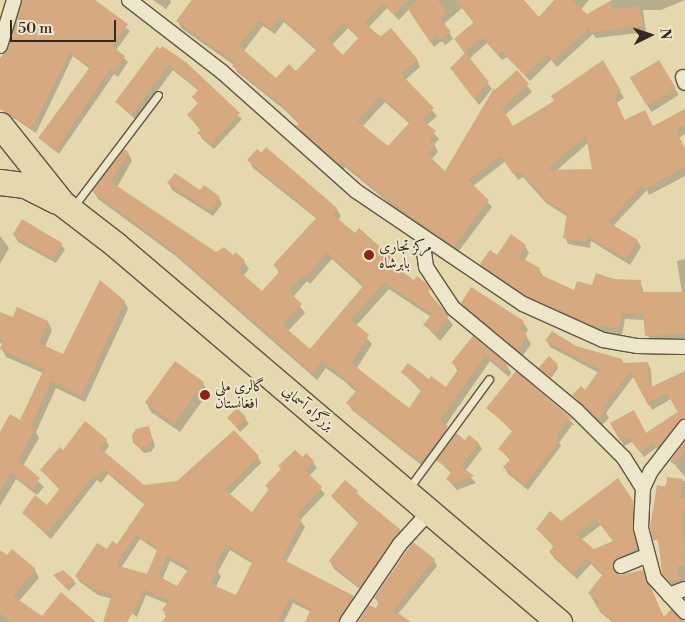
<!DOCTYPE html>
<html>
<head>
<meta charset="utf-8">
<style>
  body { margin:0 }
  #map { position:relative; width:685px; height:622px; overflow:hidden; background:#e5d8af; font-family:"Libre Bodoni",Amiri,serif }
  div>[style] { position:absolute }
  .shadow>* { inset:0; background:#0003; transform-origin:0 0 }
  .building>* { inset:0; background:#d7a981; transform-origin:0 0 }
  .roads { filter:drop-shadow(1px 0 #625546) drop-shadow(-1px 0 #625546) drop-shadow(0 1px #625546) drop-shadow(0 -1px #625546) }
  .lane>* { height:7px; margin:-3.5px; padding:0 3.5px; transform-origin:3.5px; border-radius:3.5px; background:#eee6cb }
  .street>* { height:14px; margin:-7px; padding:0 7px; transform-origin:7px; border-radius:7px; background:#eee6cb }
  .highway>* { height:25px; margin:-12.5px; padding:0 12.5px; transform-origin:12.5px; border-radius:12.5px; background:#e5d8af }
  .dots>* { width:14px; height:14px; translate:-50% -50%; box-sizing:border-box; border:2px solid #eee6cb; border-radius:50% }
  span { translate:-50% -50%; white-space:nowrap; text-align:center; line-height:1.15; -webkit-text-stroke:4px #eee6cb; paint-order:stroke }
  .poi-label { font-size:15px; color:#362923 }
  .left { translate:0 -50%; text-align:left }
  .street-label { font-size:15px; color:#362923 }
  .north { position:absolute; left:625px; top:10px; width:50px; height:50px; -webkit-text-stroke:4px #eee6cb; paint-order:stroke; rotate:86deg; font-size:14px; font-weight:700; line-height:20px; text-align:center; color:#362923 }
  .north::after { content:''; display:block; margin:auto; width:18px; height:22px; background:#362923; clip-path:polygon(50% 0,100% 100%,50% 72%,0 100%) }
  .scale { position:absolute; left:10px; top:20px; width:106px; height:22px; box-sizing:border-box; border:2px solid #362923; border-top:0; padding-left:6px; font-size:15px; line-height:18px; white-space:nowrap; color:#362923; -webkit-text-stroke:4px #eee6cb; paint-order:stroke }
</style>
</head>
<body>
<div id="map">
  <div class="shadow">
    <div style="clip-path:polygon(22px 0,91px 0,130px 31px,116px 50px,128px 62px,118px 77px,114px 74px,59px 154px,40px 139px,90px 69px,73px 56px,36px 133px,0 109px,0 74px)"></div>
    <div style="clip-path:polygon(153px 0,170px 0,171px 2px,166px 9px)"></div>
    <div style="clip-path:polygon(evenodd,192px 0,523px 0,539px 19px,556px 0,589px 0,567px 26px,612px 0,685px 0,661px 10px,643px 10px,646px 32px,596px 38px,593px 34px,557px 67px,551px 60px,530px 81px,507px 57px,502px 60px,487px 43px,469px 59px,492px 89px,479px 105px,452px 69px,465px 54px,455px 39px,474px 23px,462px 8px,444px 24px,453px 39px,445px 45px,442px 41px,434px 47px,409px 9px,399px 20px,387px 8px,368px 28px,417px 60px,420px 67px,405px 80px,437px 116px,427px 125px,439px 139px,434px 144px,438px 152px,431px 160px,446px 173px,495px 92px,517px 72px,532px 92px,505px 115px,512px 128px,555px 102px,603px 62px,624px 98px,617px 103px,625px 121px,653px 128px,685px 110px,685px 134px,679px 138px,685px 151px,685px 176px,649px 195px,647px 190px,613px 226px,637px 240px,641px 247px,630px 265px,591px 241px,590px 248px,568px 244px,565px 237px,568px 217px,546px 203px,523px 177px,518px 180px,506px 161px,473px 186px,492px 207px,458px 252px,400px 212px,345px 167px,343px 170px,302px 133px,299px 124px,286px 111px,237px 72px,234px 65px,181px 28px,178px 21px,192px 0,284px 22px,317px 51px,296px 72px,276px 80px,243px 52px,263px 26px,275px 34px,284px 22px,192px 0,348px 28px,359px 39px,343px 56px,332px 45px,348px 28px,192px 0,385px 102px,410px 124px,388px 148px,362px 127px,385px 102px,192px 0,588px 143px,593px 171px,556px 171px,588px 143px)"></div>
    <div style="clip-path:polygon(157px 48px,242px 119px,214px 149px,202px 139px,199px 133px,201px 131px,188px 115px,199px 104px,193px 97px,199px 91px,173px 70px,136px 120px,116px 102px)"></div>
    <div style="left:658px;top:62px;width:39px;height:32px;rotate:58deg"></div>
    <div style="clip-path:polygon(evenodd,128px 153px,132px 161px,117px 187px,216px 254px,244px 262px,249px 269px,243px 276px,262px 293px,279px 273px,275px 266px,317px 219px,253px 168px,249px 160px,336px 208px,341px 216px,338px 220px,355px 235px,395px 262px,398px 271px,414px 282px,425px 283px,432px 299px,453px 325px,440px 341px,425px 325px,431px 317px,389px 289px,356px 326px,372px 344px,357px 368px,409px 410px,422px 392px,403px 373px,446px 388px,458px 372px,453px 363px,473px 338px,507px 366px,511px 373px,509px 377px,490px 361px,445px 426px,451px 435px,425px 468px,352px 410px,348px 403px,356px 392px,344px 381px,326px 368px,317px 380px,177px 257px,98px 199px,93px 191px,128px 153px,332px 259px,363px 287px,310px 351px,288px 331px,305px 313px,293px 297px,307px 281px,310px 284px,332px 259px)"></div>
    <div style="clip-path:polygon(169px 183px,219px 198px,222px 204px,213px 216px,172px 190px)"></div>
    <div style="clip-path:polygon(14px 235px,61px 244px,65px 250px,56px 263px,18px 242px)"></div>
    <div style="clip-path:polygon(0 236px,9px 248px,0 264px)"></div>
    <div style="clip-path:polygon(525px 246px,529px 253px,524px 261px,539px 269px,543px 276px,575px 292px,614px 280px,640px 281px,644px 293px,682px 293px,677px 261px,685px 259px,685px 339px,650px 343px,645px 320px,625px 319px,622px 335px,596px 332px,532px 303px,485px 271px,481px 264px)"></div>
    <div style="clip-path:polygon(472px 289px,523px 322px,528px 330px,525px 334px,531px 344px,522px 357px,466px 311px,462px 303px)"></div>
    <div style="clip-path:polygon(124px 301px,128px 309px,85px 402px,56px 388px,36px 432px,39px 438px,23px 466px,44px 487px,37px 495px,16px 479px,0 506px,0 435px,21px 422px,43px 373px,6px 357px,2px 349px,4px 344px,0 343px,0 322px,13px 319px,18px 309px,48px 322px,52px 330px,45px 347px,64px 356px)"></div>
    <div style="clip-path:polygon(547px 341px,621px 360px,624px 364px,648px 363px,651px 370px,652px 388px,685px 372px,685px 415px,682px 417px,671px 399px,652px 410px,634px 376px,606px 413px,609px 418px,602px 425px,573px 395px,585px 392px,599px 373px,550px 347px)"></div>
    <div style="clip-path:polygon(557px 365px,558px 368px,551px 378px,541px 368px)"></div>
    <div style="clip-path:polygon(516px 373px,575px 425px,572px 425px,559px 443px,561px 446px,528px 490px,508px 474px,505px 468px,511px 461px,500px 449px,513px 432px,488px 408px)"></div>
    <div style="clip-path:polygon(203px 383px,208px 393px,180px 432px,151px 412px,146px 402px)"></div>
    <div style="clip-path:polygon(229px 418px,245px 418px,249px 424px,240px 432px)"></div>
    <div style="clip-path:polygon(681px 420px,684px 425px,661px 453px,656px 448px,644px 457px,632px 442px,624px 446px,612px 424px,646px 435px)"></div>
    <div style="clip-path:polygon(149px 428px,155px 446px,151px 452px,144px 453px,134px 443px)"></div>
    <div style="clip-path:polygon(evenodd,106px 440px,109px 446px,104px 453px,144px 486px,177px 483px,258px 457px,261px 463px,229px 495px,253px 514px,269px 490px,267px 486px,303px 459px,313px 462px,317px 468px,309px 476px,325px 494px,300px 520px,305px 527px,286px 562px,353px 597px,356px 603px,344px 622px,305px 622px,311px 612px,293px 603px,284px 622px,167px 622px,164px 610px,168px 604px,146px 595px,137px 617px,113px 599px,98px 595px,80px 582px,76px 576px,117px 545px,145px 505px,108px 474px,101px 483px,97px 480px,51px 539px,23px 513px,47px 506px,60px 490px,41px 470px,63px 451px,106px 440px,140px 539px,158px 551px,148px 576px,121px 568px,140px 539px,106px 440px,230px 550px,253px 564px,236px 597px,216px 587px,221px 576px,218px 572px,230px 550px,106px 440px,170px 561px,188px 571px,178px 588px,162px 580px,170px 561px)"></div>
    <div style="clip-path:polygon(465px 442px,478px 443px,482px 449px,465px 471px,476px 483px,457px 490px,447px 479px,451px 473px,438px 460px)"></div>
    <div style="clip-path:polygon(685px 442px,685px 477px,672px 461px)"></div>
    <div style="clip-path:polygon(668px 478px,685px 481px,685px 585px,675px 589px,663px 573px,660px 546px,651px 527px)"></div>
    <div style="clip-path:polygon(345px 482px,404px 538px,365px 593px,334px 569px,330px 561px,359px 524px,332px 497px)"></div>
    <div style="clip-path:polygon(evenodd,632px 503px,637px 510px,635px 536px,640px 555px,618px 567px,618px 575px,664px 619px,685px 622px,612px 622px,601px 613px,589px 593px,603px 576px,591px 564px,577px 579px,554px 558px,550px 552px,554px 547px,537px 529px,632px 503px,601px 525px,614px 542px,594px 551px,581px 540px,601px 525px)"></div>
    <div style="clip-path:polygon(0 558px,35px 570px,39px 578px,19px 601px,42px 618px,94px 622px,0 622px)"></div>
    <div style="clip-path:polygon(434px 560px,437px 566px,398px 614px,409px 622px,359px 622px,376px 609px,379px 604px,376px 598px)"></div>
    <div style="left:63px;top:571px;width:18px;height:10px;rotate:45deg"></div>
  </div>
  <div class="building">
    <div style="clip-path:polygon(23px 0,95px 0,128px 24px,112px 46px,125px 56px,114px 72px,110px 69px,56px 149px,38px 138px,90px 67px,70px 52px,32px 128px,0 108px,0 58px,8px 49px)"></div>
    <div style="clip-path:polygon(evenodd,192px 0,408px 0,394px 14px,383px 3px,364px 22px,380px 37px,391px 28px,418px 60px,401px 74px,434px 108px,422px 120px,436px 131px,429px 139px,436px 144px,427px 154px,445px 171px,494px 88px,495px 90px,517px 70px,529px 84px,502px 108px,513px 126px,554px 101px,551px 96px,603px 60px,621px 91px,614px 96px,624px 120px,645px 110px,653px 126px,685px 109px,685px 126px,676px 131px,685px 148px,685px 167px,645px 189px,642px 185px,608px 222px,638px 240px,626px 259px,587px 235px,586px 242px,563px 238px,567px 213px,540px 197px,542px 194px,519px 171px,513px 174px,501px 156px,468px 180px,489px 200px,454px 246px,395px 205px,341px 161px,339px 164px,296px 126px,299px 123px,281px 104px,232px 66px,235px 62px,176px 21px,192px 0,280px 16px,317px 49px,296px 71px,289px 64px,276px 78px,239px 46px,259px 20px,271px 29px,280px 16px,192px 0,344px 23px,359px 37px,343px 55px,327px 39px,344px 23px,192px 0,380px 96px,410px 122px,388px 146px,357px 121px,380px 96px,192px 0,586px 136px,592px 169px,546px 170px,586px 136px)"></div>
    <div style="clip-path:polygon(419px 0,437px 0,447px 12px,440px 18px,451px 32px,441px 39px,437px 35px,430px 42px,407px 8px)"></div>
    <div style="clip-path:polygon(456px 0,524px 0,539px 17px,554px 0,572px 0,587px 14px,611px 1px,612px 9px,640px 6px,643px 26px,591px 32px,589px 28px,553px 61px,547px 54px,525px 75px,502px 51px,498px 55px,483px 37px,465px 52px,489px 82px,474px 99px,450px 68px,465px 53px,454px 39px,474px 22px)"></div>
    <div style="clip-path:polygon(157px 46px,160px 49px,162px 46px,187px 63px,240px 113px,211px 144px,197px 133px,201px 129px,187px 115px,198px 103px,192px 97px,199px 89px,169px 65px,132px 115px,115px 102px)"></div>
    <div style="left:659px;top:60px;width:33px;height:34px;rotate:59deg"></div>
    <div style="clip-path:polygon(evenodd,266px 147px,337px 208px,332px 214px,355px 233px,359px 228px,396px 261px,393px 265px,414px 280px,417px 276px,426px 283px,430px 289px,428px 292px,449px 316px,436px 334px,423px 325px,432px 314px,384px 282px,351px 320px,369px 335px,351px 363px,409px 408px,422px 389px,401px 372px,408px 363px,429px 379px,431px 376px,446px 387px,459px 368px,451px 363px,473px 336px,508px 365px,504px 370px,485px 355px,440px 420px,448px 426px,421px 462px,346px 403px,357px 390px,338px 373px,322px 361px,312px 373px,172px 250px,92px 191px,124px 149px,129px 152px,111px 182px,216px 252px,224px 247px,233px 255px,236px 252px,245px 261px,238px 270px,262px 291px,280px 271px,273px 265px,317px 217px,247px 160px,257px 149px,261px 153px,266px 147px,327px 252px,364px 285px,310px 349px,282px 325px,302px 304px,288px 291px,302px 275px,306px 277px,327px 252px)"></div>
    <div style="clip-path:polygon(175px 173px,200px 190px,204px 185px,220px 197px,210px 211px,167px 183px)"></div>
    <div style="left:22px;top:219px;width:47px;height:18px;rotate:31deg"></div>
    <div style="clip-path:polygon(511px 234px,526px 245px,518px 256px,540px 268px,537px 273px,574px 290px,577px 281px,592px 285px,596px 273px,614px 279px,641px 280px,641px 292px,685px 292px,685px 333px,645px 336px,643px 313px,622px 313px,618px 329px,600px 325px,600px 328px,527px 296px,480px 264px,490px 250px,497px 255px)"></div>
    <div style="clip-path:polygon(100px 280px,125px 301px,97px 362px,81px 395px,51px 381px,31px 426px,35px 429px,18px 460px,40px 478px,32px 489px,11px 472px,0 491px,0 432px,10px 414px,20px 420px,44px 369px,0 349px,4px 340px,0 338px,0 312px,13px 317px,17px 307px,48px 321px,39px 343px,63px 354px)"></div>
    <div style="clip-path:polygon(471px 287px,524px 321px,520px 328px,527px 335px,518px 350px,461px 303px)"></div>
    <div style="clip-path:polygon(552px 331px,576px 346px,622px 359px,623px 363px,648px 362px,649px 388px,685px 371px,685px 406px,677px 411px,667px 393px,649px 402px,649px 407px,630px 371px,603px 407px,606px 410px,598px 419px,572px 395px,581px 386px,585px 390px,600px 369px,545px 341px)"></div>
    <div style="left:549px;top:356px;width:12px;height:16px;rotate:42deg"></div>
    <div style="left:175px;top:361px;width:36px;height:51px;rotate:36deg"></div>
    <div style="clip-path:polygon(516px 371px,573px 420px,568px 419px,556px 437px,559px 439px,554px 448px,524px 485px,503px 467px,511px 458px,498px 449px,513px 430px,486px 408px)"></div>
    <div style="clip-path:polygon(685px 407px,685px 417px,657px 448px,652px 443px,640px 452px,628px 437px,620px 441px,610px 423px,634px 410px,646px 433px)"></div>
    <div style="left:237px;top:408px;width:13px;height:14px;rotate:45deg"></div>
    <div style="clip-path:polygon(evenodd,85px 421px,107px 439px,100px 448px,144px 485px,177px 481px,234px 430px,259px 456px,225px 490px,252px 512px,269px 489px,265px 486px,281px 469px,278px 466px,295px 450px,303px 457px,306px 453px,314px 461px,305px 470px,322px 487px,295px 516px,302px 519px,282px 559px,354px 596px,338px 622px,305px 622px,311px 609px,290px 597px,278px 622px,162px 622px,168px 614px,162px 610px,169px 600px,143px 589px,138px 605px,127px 622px,103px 622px,112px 594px,94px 589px,75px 576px,97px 543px,107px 549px,112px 541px,117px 544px,145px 503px,104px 469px,97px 477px,94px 475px,47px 533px,22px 513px,35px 495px,47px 505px,60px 488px,40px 470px,60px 447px,63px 450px,85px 421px,136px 534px,158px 548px,147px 574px,116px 565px,136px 534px,85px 421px,226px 544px,253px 561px,236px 595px,211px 584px,218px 569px,214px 567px,226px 544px,85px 421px,167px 555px,189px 568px,177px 586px,158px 576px,167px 555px)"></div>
    <div style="clip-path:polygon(149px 426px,152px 440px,147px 446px,140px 448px,133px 443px,132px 435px,136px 429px)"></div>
    <div style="clip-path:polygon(456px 433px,465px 440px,469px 435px,479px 443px,461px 466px,474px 476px,453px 484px,446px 479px,452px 471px,436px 460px)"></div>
    <div style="clip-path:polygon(685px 441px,685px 452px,673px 464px,670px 461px)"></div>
    <div style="clip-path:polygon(667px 477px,683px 479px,680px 498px,685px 498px,685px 511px,682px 511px,685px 565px,677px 566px,680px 579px,670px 582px,662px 574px,658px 539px,653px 541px,650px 527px,657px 485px,666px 487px)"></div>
    <div style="clip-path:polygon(evenodd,618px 478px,634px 502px,632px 528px,637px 548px,614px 560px,613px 570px,620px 575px,643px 570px,664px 617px,671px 609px,685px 622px,613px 622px,596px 606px,599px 602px,588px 593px,603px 574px,586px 558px,573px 574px,549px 552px,554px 545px,536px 529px,550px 511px,561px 521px,618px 478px,596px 519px,613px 541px,594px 549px,576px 534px,596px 519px)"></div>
    <div style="clip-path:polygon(345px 480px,358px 491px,356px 493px,401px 530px,360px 587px,329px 561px,359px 522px,331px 496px)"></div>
    <div style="clip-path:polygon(413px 542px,435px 559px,393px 610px,411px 622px,358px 622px,369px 605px,376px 608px,379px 602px,374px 598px)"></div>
    <div style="clip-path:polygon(12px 549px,36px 569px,13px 596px,42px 616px,61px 592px,96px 622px,11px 622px,0 613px,0 550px,7px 555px)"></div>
    <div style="clip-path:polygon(63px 570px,75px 581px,66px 588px,53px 575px)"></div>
  </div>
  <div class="roads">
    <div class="lane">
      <div style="left:74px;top:206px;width:139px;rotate:-52.9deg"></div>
      <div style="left:409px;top:488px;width:135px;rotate:-53.7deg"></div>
    </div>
    <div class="street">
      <div style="left:129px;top:0;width:118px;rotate:37.7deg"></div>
      <div style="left:222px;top:72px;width:179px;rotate:41.6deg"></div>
      <div style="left:356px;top:191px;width:202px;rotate:34.1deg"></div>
      <div style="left:523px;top:304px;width:88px;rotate:24.2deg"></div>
      <div style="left:603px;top:340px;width:35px;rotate:10deg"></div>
      <div style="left:637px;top:346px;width:48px;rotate:1.2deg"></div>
      <div style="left:0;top:46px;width:48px;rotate:-73.1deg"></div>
      <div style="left:683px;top:77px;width:6px;rotate:72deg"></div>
      <div style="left:422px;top:238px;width:29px;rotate:82deg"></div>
      <div style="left:426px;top:267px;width:49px;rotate:56.6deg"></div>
      <div style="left:453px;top:308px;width:161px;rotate:39.7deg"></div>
      <div style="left:577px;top:411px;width:66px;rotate:45deg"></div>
      <div style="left:624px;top:458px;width:36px;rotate:58deg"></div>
      <div style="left:643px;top:488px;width:40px;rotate:92.9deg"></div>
      <div style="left:641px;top:528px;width:52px;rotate:75.4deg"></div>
      <div style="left:654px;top:578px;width:46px;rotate:47.6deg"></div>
      <div style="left:643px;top:488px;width:19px;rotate:-65deg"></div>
      <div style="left:651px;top:471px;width:56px;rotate:-52.3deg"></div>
      <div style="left:621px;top:566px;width:27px;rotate:-22deg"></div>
      <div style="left:669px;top:595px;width:17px;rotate:-21deg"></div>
      <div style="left:347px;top:622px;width:94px;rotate:-55.8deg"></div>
      <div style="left:400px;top:544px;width:46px;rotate:-47.6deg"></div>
    </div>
    <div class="highway">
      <div style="left:0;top:125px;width:101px;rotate:51.4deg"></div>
      <div style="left:63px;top:204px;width:67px;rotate:37.7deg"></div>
      <div style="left:116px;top:245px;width:582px;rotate:40.4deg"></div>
      <div style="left:0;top:182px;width:25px;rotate:7deg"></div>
      <div style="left:25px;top:185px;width:35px;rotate:27deg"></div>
    </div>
  </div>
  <div class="dots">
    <div style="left:369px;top:255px;background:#8f2418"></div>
    <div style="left:205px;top:395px;background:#8f2418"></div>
  </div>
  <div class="poi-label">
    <span class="left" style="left:379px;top:255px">مرکز تجاری<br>بابرشاه</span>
    <span class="left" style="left:215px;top:395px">گالری ملی<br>افغانستان</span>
  </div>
  <div class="street-label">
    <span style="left:308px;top:408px;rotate:40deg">بزرگراه آسمایی</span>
  </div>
  <div class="north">N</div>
  <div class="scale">50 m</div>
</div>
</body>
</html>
